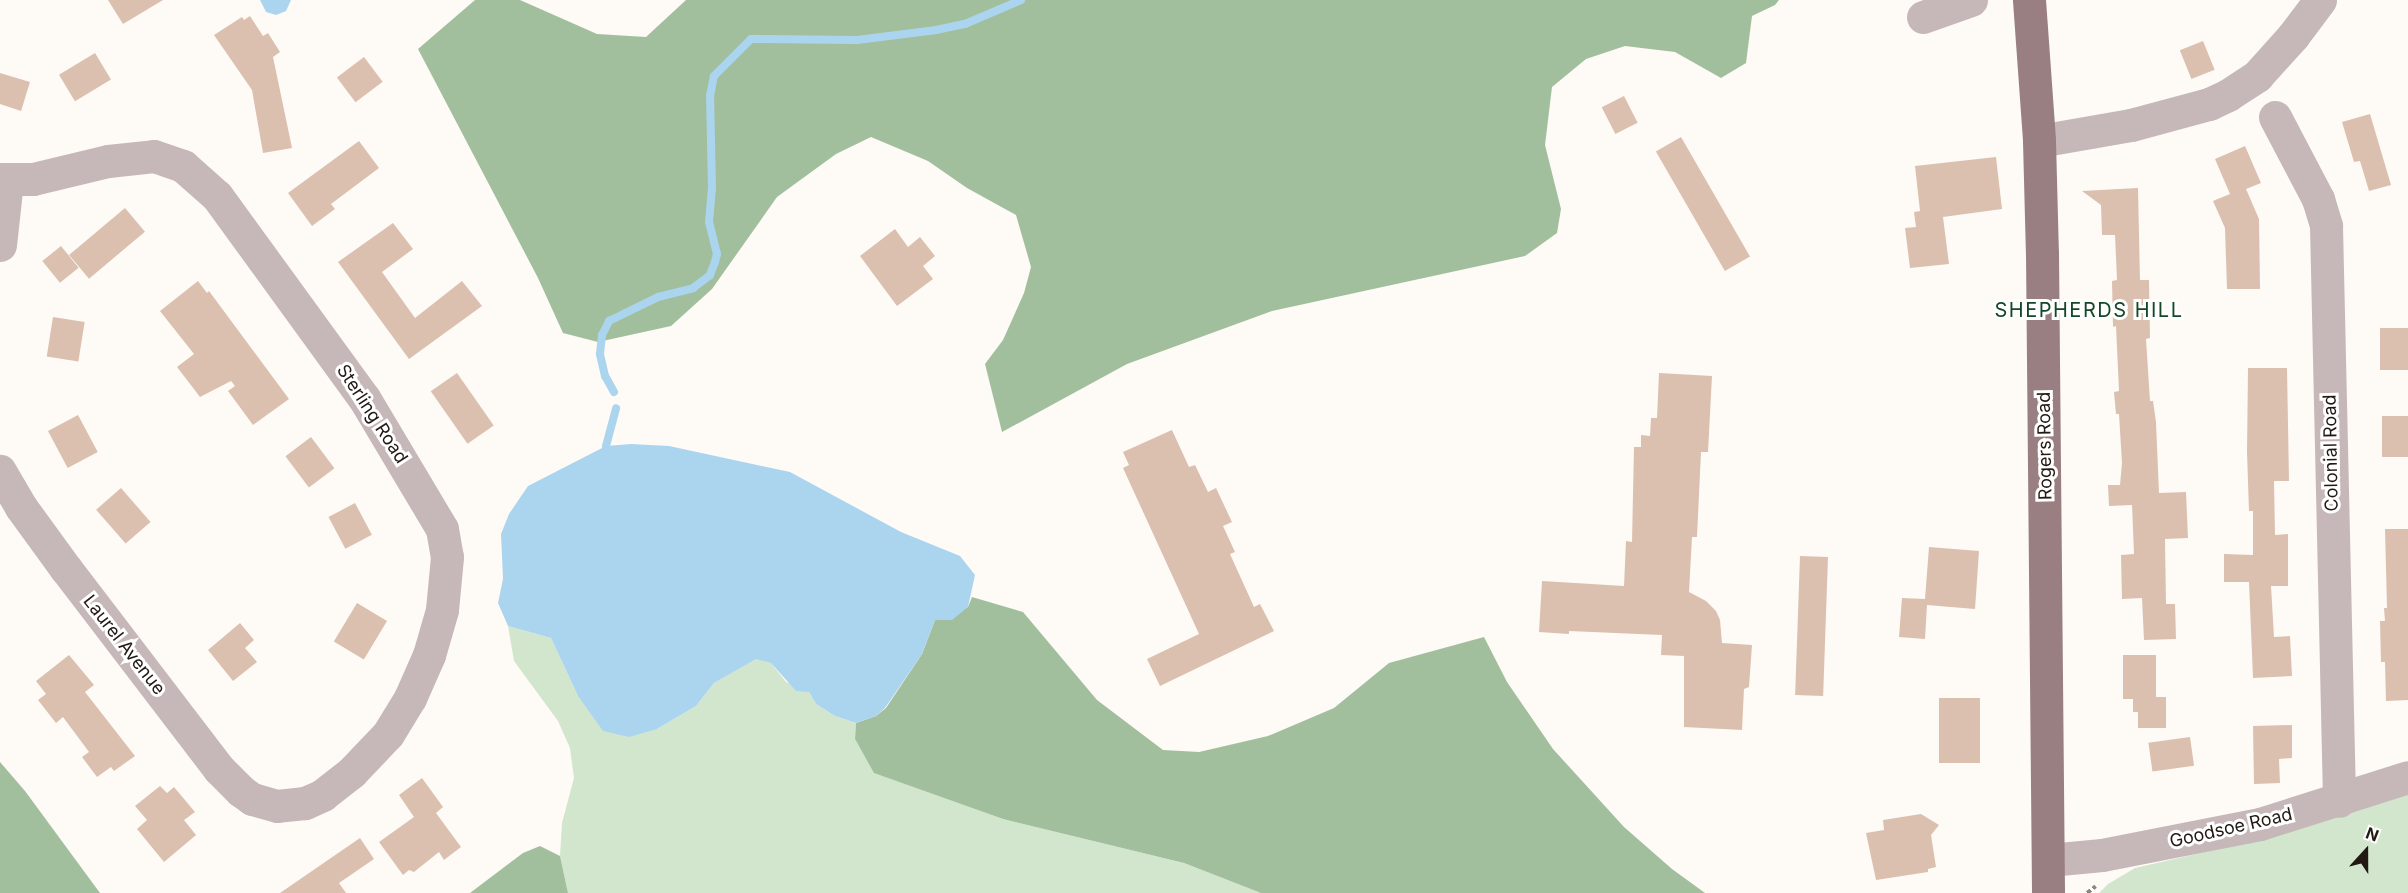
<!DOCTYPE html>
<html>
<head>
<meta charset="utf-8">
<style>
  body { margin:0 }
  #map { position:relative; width:2408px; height:893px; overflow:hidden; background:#fefaf5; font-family:Inter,sans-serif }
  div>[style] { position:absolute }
  .green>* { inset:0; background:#d2e6ce }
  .forest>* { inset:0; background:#a2bf9d }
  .water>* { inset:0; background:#abd5ef }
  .stream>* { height:8px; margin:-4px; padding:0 4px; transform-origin:4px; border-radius:4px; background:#abd5ef }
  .building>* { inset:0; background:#dbc0b0; transform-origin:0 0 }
  .path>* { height:4px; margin-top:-2px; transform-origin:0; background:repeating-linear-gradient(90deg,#8b857f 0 4.5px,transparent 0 7.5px) }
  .minor>* { height:33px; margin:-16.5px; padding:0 16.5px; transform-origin:16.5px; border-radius:16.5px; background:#c6b8b9 }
  .major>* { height:33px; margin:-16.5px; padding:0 16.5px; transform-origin:16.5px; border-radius:16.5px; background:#997f81 }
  span { translate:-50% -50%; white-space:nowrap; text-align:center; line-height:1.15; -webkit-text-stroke:6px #fff; paint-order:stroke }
  .street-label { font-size:18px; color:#211912 }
  .neighbourhood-label { font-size:20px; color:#144826; letter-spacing:1.5px }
  .north { position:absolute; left:2336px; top:821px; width:60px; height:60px; -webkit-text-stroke:4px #fff; paint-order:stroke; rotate:21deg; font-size:16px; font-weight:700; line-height:24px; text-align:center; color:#211912 }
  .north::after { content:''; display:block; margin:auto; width:21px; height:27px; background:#211912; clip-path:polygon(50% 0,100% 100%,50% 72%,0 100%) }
</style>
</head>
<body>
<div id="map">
  <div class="green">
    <div style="clip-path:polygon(508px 626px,551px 638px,578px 696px,657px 729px,696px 706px,714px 683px,756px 658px,771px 663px,786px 682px,809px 692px,816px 704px,835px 716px,856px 723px,855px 739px,875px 773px,1003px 819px,1184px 863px,1261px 893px,568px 893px,560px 856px,562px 823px,574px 778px,570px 748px,558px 721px,514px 661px)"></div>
    <div style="clip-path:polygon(2408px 794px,2408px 893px,2099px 893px,2108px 884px,2135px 868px,2270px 837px)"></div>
  </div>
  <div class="forest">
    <div style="clip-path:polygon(475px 0,520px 0,597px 34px,646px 37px,686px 0,1779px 0,1775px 5px,1752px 16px,1746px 63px,1721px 78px,1675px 52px,1625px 46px,1586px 59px,1552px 87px,1545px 145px,1561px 209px,1557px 233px,1525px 256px,1272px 311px,1127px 364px,1002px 432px,985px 364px,1003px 340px,1024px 293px,1031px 267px,1016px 215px,967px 188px,928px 161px,871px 137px,836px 154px,777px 197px,712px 289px,671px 326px,598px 342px,563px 333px,538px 278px,418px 49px)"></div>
    <div style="clip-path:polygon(972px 597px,1023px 612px,1097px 700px,1163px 750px,1199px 752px,1268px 736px,1334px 708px,1389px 663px,1484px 637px,1507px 682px,1553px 749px,1624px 827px,1672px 869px,1705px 893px,1261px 893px,1184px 863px,1003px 819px,874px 773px,855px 739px,856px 723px,876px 716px,886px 708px,922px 654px,935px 620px,968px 607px)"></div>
    <div style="clip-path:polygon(0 762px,25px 791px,100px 893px,0 893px)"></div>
    <div style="clip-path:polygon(540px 846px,560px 856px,568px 893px,470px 893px,523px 853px)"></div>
  </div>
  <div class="water">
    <div style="clip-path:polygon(260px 0,291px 0,286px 11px,276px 15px,266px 12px)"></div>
    <div style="clip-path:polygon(631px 444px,669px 446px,790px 472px,901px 532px,960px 556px,975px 575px,968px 607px,952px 620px,935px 620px,922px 654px,885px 708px,876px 716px,856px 723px,835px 716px,816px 704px,809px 692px,796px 691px,771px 663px,756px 659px,714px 683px,696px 706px,657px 729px,629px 737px,603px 731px,578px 696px,551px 638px,508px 626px,498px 603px,503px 579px,501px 534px,509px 514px,528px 486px,606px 446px)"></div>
  </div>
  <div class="stream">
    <div style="left:614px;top:392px;width:18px;rotate:-119deg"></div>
    <div style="left:605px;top:376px;width:23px;rotate:-103deg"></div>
    <div style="left:600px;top:354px;width:19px;rotate:-84deg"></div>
    <div style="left:602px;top:335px;width:16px;rotate:-63deg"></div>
    <div style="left:609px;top:321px;width:55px;rotate:-26.1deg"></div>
    <div style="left:658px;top:297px;width:36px;rotate:-14deg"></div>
    <div style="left:693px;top:288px;width:21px;rotate:-37deg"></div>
    <div style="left:710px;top:275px;width:14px;rotate:-69deg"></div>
    <div style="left:715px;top:262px;width:8px;rotate:-76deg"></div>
    <div style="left:717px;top:254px;width:33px;rotate:-104deg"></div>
    <div style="left:709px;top:222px;width:33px;rotate:-85deg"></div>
    <div style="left:712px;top:189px;width:93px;rotate:-91.2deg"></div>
    <div style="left:710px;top:96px;width:20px;rotate:-79deg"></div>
    <div style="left:714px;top:76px;width:52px;rotate:-45deg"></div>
    <div style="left:751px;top:39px;width:106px;rotate:0.5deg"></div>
    <div style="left:857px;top:40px;width:80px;rotate:-7.2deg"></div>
    <div style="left:936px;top:30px;width:30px;rotate:-12deg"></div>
    <div style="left:965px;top:24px;width:61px;rotate:-23.2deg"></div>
    <div style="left:606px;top:446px;width:39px;rotate:-75deg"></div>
  </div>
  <div class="building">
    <div style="clip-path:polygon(108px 0,163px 0,123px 24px)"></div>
    <div style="clip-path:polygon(250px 16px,263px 36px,268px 33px,280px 52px,273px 57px,292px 148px,263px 153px,252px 90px,214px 35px,242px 17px,244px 20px)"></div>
    <div style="left:2203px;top:41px;width:31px;height:25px;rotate:68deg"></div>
    <div style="left:95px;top:53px;width:31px;height:42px;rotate:59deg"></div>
    <div style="left:364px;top:57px;width:31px;height:34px;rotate:53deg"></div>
    <div style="clip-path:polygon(0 73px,30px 82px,21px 111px,0 104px)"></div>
    <div style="left:1624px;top:96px;width:30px;height:25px;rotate:63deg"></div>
    <div style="clip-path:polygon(2370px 114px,2391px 185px,2369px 191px,2360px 161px,2354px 162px,2342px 122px)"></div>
    <div style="left:1681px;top:137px;width:138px;height:29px;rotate:60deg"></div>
    <div style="clip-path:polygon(359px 141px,379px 168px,331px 204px,335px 209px,312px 226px,288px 193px)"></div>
    <div style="clip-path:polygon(2245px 146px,2261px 183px,2246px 189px,2259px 219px,2260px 289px,2227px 289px,2225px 228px,2213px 201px,2230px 194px,2215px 159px)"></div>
    <div style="clip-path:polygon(1996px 157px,2002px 209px,1943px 217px,1949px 264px,1910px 268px,1905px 228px,1916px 227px,1914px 212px,1920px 211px,1915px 166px)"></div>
    <div style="clip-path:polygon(2138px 188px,2140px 280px,2149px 280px,2150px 338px,2146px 339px,2150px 401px,2153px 401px,2156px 422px,2159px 493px,2186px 492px,2188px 538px,2165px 539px,2166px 604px,2175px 604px,2176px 639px,2144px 640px,2142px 598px,2122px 599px,2121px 555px,2134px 554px,2132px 505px,2109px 506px,2108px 485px,2120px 485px,2122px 463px,2119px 414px,2116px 414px,2114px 392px,2119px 391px,2116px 326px,2113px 327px,2112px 281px,2117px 280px,2115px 235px,2102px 235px,2101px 205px,2082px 191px)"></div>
    <div style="left:125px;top:208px;width:31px;height:73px;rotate:50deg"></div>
    <div style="clip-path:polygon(393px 223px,413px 249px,382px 272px,415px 318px,462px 281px,482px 306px,409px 359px,338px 262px)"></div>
    <div style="clip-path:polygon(895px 229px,908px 247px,920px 237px,935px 256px,923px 266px,933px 279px,897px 306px,860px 256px)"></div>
    <div style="left:61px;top:246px;width:28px;height:24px;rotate:51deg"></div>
    <div style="clip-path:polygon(198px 281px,207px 293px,209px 291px,289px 399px,253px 425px,228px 391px,235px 386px,231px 381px,200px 397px,177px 367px,194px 354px,160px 311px)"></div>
    <div style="left:53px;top:317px;width:32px;height:40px;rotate:9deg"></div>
    <div style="left:2380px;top:328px;width:28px;height:42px"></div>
    <div style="clip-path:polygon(2248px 368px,2287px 368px,2289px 481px,2274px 481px,2275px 535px,2288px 534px,2288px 586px,2271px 586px,2274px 637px,2290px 636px,2292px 676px,2253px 678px,2249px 582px,2224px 582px,2224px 554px,2253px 555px,2253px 511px,2249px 511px,2247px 452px)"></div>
    <div style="left:457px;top:373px;width:64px;height:32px;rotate:55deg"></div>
    <div style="clip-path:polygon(1659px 373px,1712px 376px,1708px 452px,1701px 452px,1697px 537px,1692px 537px,1689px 592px,1706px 601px,1716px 611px,1720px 620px,1722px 643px,1752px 645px,1749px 687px,1744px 689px,1742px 730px,1684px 727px,1684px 656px,1661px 655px,1662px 635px,1569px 631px,1569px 634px,1539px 632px,1542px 581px,1624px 586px,1626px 541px,1632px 542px,1634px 447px,1641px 447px,1641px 435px,1650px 436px,1651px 418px,1657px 418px)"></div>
    <div style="left:78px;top:415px;width:42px;height:34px;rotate:62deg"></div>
    <div style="left:2382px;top:416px;width:26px;height:41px"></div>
    <div style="clip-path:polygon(1172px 430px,1189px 467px,1195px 465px,1208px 492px,1216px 488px,1232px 522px,1223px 526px,1235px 552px,1230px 554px,1254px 607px,1260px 604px,1274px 631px,1160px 686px,1147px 659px,1199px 634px,1123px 468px,1129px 465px,1123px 452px)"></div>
    <div style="left:311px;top:437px;width:39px;height:32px;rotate:53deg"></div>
    <div style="left:121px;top:488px;width:45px;height:33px;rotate:49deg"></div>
    <div style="left:355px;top:503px;width:36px;height:30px;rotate:62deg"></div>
    <div style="clip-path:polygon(2385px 529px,2408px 529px,2408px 700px,2386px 701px,2385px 662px,2381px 662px,2380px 621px,2385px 621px,2384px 608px,2387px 608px)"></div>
    <div style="clip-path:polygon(1929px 547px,1979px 551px,1975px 609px,1927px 605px,1925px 639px,1899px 637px,1902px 598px,1925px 599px)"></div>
    <div style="left:1800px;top:556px;width:28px;height:139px;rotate:2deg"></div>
    <div style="left:357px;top:603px;width:35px;height:45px;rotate:31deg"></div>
    <div style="clip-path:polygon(240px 623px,254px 640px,245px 648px,257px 662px,233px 681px,208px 650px)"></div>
    <div style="clip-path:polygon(69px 655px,94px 685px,85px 692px,135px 756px,114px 771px,111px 767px,97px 777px,82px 757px,89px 752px,63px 717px,56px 723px,38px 700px,46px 694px,36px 681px)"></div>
    <div style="clip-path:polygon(2123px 655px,2156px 655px,2156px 697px,2166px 697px,2166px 728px,2138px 728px,2138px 712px,2133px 712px,2133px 699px,2123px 699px)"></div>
    <div style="left:1939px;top:698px;width:41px;height:65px"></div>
    <div style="clip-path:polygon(2292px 725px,2292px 758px,2279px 759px,2280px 783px,2254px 784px,2253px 726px)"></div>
    <div style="left:2190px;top:737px;width:29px;height:42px;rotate:82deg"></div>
    <div style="clip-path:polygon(422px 778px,443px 807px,436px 813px,461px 847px,444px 860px,439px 852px,414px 872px,409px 870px,403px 875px,379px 842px,414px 817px,399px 795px)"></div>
    <div style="clip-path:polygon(160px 786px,167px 793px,174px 787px,195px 812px,184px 820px,196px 835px,164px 862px,137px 829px,147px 820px,135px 806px)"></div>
    <div style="clip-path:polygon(1921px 814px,1939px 825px,1931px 835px,1936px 867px,1928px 869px,1928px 872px,1876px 880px,1866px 833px,1884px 830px,1883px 820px)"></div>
    <div style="clip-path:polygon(360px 838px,374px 859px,339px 883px,346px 893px,280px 893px)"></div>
  </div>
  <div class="path">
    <div style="left:2087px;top:893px;width:11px;rotate:-38deg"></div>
  </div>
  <div class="minor">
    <div style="left:1923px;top:17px;width:51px;rotate:-19.5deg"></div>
    <div style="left:2275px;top:117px;width:93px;rotate:62.3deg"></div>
    <div style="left:2318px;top:199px;width:28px;rotate:73deg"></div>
    <div style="left:2326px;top:226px;width:575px;rotate:88.7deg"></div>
    <div style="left:2039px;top:141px;width:93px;rotate:-9.9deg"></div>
    <div style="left:2131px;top:125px;width:81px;rotate:-15.1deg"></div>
    <div style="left:2209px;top:104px;width:21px;rotate:-25deg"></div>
    <div style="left:2228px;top:95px;width:35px;rotate:-33deg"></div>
    <div style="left:2257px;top:76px;width:54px;rotate:-48deg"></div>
    <div style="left:2293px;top:36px;width:45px;rotate:-53.1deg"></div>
    <div style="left:0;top:179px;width:33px"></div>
    <div style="left:33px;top:179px;width:77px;rotate:-13.5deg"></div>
    <div style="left:108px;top:161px;width:46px;rotate:-6.2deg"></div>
    <div style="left:154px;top:156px;width:31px;rotate:19deg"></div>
    <div style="left:183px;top:166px;width:45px;rotate:41.4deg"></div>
    <div style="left:217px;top:196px;width:250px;rotate:54deg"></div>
    <div style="left:364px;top:398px;width:152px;rotate:59.2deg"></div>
    <div style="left:442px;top:529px;width:28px;rotate:80deg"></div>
    <div style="left:447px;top:557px;width:53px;rotate:95.4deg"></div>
    <div style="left:442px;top:610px;width:47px;rotate:106.1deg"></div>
    <div style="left:429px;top:655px;width:47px;rotate:113.8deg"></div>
    <div style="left:410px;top:698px;width:42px;rotate:121.4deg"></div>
    <div style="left:388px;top:734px;width:52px;rotate:133.5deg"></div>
    <div style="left:352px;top:772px;width:37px;rotate:142deg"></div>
    <div style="left:323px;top:795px;width:20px;rotate:156deg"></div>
    <div style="left:305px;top:803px;width:28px;rotate:174deg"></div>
    <div style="left:277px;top:806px;width:26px;rotate:-164deg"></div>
    <div style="left:252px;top:799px;width:14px;rotate:-144deg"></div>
    <div style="left:241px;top:791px;width:31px;rotate:-135deg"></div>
    <div style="left:219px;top:769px;width:252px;rotate:-127.4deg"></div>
    <div style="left:66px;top:569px;width:77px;rotate:-126deg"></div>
    <div style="left:21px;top:507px;width:42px;rotate:-120.3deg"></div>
    <div style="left:0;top:245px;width:64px;rotate:-83.8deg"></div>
    <div style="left:2049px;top:860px;width:53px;rotate:-5.4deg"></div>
    <div style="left:2102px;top:855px;width:161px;rotate:-11.1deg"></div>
    <div style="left:2260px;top:824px;width:155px;rotate:-17.6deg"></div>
  </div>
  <div class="major">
    <div style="left:2029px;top:0;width:141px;rotate:85.9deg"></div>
    <div style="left:2039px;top:141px;width:113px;rotate:88.5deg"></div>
    <div style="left:2042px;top:254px;width:639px;rotate:89.46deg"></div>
  </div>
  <div class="street-label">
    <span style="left:372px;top:414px;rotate:57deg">Sterling Road</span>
    <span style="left:2045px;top:446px;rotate:-91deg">Rogers Road</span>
    <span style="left:2331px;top:453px;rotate:-91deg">Colonial Road</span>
    <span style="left:124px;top:645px;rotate:52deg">Laurel Avenue</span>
    <span style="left:2231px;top:828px;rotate:-13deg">Goodsoe Road</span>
  </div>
  <div class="neighbourhood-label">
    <span style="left:2089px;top:310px">SHEPHERDS HILL</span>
  </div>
  <div class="north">N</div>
</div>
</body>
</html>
